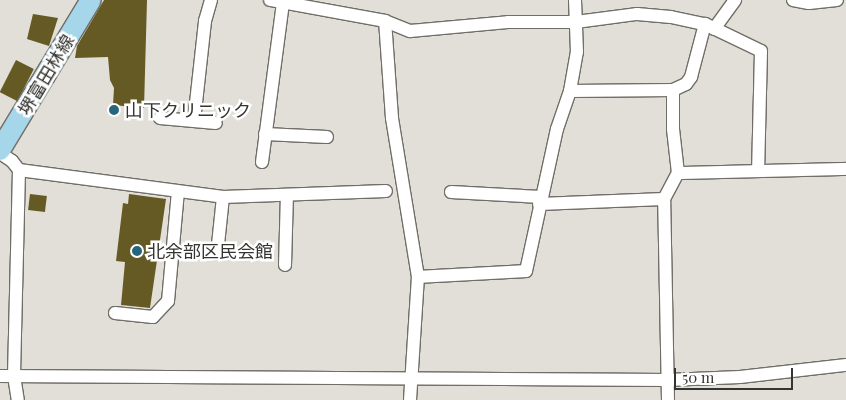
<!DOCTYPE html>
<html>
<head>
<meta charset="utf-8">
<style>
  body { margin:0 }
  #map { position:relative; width:846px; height:400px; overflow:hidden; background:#e1dfd7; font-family:"Playfair Display","Noto Sans JP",serif }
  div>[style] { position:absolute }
  .building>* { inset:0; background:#665a24; transform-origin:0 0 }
  .roads { filter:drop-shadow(1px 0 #706e67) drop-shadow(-1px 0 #706e67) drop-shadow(0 1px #706e67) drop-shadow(0 -1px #706e67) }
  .minor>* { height:12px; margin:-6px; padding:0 6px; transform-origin:6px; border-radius:6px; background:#fff }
  .primary>* { height:20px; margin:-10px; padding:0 10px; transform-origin:10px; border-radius:10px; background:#a5d6e9 }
  .dots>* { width:14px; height:14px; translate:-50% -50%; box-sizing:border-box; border:2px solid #fff; border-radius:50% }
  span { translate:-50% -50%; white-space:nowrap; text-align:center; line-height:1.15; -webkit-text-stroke:5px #fff; paint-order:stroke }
  .street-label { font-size:18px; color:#343431 }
  .poi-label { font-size:18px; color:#343431 }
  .left { translate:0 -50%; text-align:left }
  .scale { position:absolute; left:674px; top:368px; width:119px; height:22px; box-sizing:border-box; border:2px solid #343431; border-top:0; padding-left:6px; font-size:15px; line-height:18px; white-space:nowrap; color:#343431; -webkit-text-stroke:4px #fff; paint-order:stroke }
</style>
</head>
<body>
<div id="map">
  <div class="building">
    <div style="clip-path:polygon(104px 0,147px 0,144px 108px,113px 105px,114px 88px,110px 80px,108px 57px,75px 58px,77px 46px)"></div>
    <div style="clip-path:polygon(33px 14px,58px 18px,49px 46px,27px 39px)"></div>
    <div style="left:16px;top:60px;width:20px;height:36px;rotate:27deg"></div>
    <div style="left:30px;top:194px;width:17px;height:16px;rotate:7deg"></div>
    <div style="clip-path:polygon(129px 194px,166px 199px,150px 308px,121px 305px,125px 262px,116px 261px,123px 203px,128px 204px)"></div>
  </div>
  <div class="roads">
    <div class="minor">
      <div style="left:270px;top:0;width:117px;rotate:10.3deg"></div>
      <div style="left:793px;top:0;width:16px;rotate:11deg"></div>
      <div style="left:809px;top:3px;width:28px;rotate:-6deg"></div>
      <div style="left:714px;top:29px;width:36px;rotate:-54deg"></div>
      <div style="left:570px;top:91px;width:103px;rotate:-0.6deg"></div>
      <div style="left:160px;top:118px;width:56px;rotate:5.1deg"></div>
      <div style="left:194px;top:121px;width:101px;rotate:-83.7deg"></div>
      <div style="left:205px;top:21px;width:22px;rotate:-74deg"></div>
      <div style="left:265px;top:134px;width:62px;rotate:2.8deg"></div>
      <div style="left:0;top:153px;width:14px;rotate:34deg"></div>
      <div style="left:12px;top:161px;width:11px;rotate:52deg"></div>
      <div style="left:19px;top:170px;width:206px;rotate:91.4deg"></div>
      <div style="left:14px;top:376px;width:24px;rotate:81deg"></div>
      <div style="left:262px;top:162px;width:160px;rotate:-82.5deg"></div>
      <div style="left:19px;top:170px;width:206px;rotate:7.5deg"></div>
      <div style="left:223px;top:197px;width:163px;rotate:-2.1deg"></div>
      <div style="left:678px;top:173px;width:44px;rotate:-96.5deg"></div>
      <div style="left:673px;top:129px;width:39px;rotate:-90deg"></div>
      <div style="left:673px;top:90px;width:14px;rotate:-25deg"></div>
      <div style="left:686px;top:84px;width:9px;rotate:-54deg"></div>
      <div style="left:691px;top:77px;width:55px;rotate:-75.2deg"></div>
      <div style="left:451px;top:192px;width:90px;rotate:3.2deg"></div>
      <div style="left:539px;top:204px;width:125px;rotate:-2.3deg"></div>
      <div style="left:217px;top:254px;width:57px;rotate:-84deg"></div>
      <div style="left:285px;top:265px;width:70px;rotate:-88.4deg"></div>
      <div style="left:418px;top:277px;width:108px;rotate:-3.2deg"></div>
      <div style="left:526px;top:271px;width:145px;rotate:-77.7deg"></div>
      <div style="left:557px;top:129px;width:40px;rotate:-71.1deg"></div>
      <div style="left:570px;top:91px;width:40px;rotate:-80deg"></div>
      <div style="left:577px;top:52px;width:52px;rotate:-92.2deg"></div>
      <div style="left:115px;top:313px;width:38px;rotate:6deg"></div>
      <div style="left:153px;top:317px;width:22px;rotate:-47deg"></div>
      <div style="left:168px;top:301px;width:110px;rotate:-84.8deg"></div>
      <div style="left:0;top:376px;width:668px;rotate:0.34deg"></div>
      <div style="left:668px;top:380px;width:72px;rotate:-2.4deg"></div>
      <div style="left:740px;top:377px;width:107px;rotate:-6.5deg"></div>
      <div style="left:410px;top:400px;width:123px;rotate:-86.3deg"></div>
      <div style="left:418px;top:277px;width:161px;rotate:-99.3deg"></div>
      <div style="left:392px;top:118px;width:97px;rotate:-94.1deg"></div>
      <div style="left:385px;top:21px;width:27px;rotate:22deg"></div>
      <div style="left:410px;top:31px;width:98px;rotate:-5.2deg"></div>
      <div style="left:508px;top:22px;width:68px"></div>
      <div style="left:576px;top:22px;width:62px;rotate:-7.5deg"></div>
      <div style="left:637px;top:14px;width:34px;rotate:5deg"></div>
      <div style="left:671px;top:17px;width:35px;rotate:12deg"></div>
      <div style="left:705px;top:24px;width:62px;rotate:25.7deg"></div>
      <div style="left:761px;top:51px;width:119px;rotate:91.4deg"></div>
      <div style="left:668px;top:400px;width:201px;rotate:-91.1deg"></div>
      <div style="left:664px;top:199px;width:30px;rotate:-62deg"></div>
      <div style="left:678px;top:173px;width:168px;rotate:-1.4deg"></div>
    </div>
    <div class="primary">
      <div style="left:0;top:150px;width:175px;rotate:-58.8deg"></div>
    </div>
  </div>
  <div class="dots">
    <div style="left:114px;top:110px;background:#27657c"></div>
    <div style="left:137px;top:251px;background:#27657c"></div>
  </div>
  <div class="street-label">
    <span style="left:46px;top:75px;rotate:-59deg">堺富田林線</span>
  </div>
  <div class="poi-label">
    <span class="left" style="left:125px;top:110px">山下クリニック</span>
    <span class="left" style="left:147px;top:251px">北余部区民会館</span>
  </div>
  <div class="scale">50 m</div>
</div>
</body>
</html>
